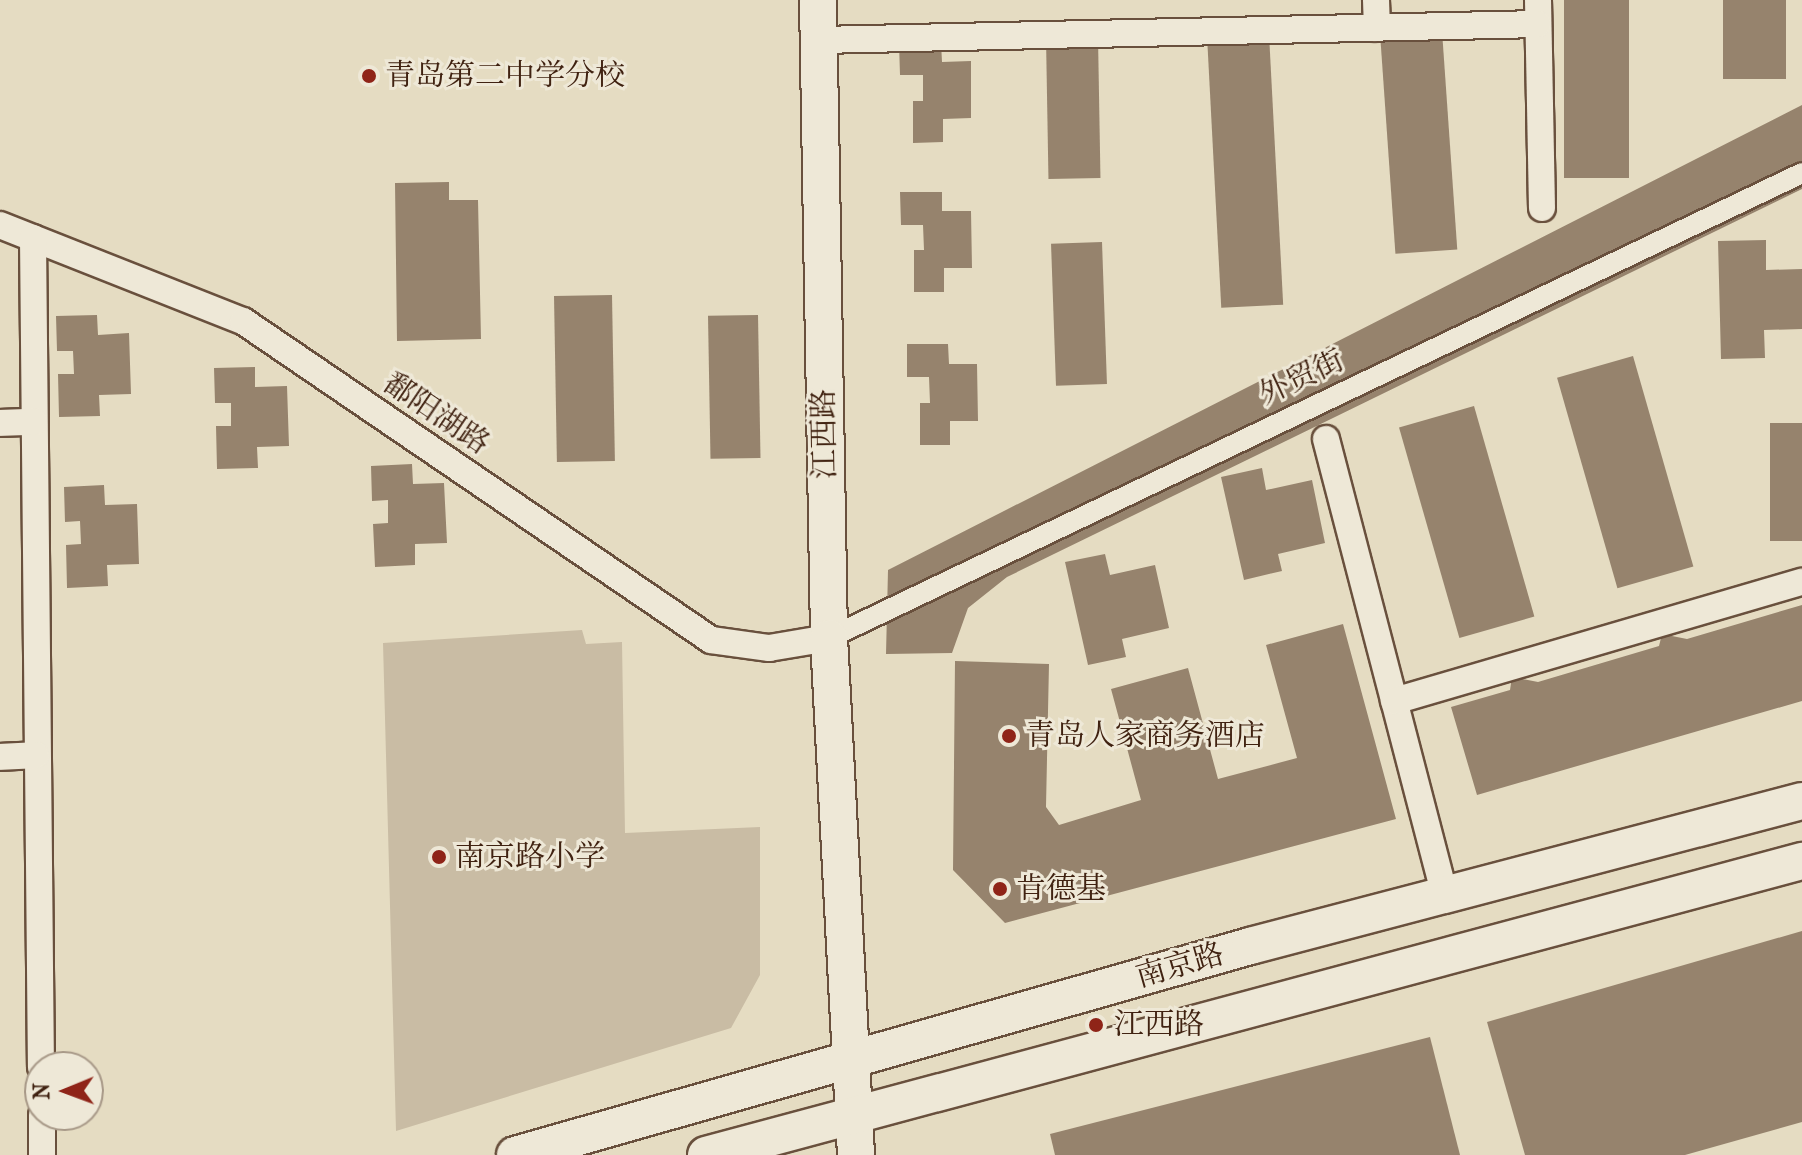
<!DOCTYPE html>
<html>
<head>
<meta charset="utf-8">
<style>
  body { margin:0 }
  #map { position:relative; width:1802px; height:1155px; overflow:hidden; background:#e5dcc2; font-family:"IM FELL French Canon","Noto Serif SC",serif }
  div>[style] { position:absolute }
  .green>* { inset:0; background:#c9bca4 }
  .building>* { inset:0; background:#96836d; transform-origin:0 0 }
  .roads { filter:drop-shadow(2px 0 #69503d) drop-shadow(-2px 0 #69503d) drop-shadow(0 2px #69503d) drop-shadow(0 -2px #69503d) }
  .pedestrian>* { height:20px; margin:-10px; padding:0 10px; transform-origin:10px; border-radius:10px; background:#eee8d7 }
  .minor>* { height:26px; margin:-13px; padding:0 13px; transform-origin:13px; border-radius:13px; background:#eee8d7 }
  .secondary>* { height:36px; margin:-18px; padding:0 18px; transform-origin:18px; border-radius:18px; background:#eee8d7 }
  .dots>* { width:22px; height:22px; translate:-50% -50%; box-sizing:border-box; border:4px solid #eee8d7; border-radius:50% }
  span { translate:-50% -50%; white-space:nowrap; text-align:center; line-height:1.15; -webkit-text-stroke:6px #eee8d7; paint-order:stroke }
  .poi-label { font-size:30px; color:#402211 }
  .left { translate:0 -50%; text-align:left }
  .street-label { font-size:30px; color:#402211 }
  .north { position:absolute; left:24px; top:1051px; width:80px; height:80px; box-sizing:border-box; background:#eee8d7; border:2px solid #a89988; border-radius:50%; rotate:269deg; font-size:22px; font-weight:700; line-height:32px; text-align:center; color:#402211 }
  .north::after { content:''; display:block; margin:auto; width:28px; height:36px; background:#8f2418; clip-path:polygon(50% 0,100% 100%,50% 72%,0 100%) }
</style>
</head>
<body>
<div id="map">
  <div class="green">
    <div style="clip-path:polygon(582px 630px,586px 644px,622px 642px,625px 833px,760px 827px,760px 975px,731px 1028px,396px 1131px,383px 643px)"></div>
  </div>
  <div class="building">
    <div style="left:1564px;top:0;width:65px;height:178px"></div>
    <div style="left:1723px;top:0;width:63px;height:79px"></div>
    <div style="left:1442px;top:31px;width:219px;height:62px;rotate:86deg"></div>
    <div style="left:1269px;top:34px;width:271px;height:62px;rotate:87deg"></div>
    <div style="left:1098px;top:37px;width:141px;height:52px;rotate:89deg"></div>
    <div style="clip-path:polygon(941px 42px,942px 62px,971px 61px,971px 118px,943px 119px,943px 142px,913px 143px,913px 101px,923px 101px,923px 75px,900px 75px,899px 43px)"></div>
    <div style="clip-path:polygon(1802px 105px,1802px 189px,1007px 577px,968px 608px,952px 653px,886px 654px,888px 570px)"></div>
    <div style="clip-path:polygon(449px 182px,449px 200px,478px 200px,481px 339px,397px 341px,395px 183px)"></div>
    <div style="clip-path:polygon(900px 192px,942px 192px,942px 211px,971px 211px,972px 268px,944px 268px,944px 292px,914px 292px,914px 250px,924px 250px,923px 225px,901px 225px)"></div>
    <div style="clip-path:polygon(1766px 240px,1766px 270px,1802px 269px,1802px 329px,1764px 330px,1765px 358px,1721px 359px,1718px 241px)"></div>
    <div style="left:1102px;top:242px;width:142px;height:51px;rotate:88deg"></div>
    <div style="left:612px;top:295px;width:166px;height:58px;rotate:89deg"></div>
    <div style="clip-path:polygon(97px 315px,98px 335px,129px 333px,131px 394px,99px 395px,100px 416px,59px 417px,58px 374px,74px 374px,73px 351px,57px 351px,56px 316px)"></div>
    <div style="left:758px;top:315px;width:143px;height:50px;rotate:89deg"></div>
    <div style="clip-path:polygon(907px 344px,948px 344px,949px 364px,977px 364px,978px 421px,950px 421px,950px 445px,920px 445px,920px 403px,930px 403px,929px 377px,907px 377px)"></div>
    <div style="left:1633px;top:356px;width:219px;height:79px;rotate:74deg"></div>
    <div style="clip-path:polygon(255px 367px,255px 387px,287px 386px,289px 446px,257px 447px,258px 468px,217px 469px,216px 426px,231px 426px,231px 403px,215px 403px,214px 368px)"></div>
    <div style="left:1474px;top:406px;width:219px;height:78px;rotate:74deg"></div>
    <div style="left:1770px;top:423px;width:32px;height:118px"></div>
    <div style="clip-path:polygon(412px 464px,413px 484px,444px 483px,447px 543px,415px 544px,415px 565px,375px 567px,373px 524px,388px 523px,388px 500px,372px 501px,371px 466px)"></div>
    <div style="clip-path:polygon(1262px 468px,1266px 490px,1312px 480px,1325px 543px,1278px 554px,1282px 571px,1244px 580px,1221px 477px)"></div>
    <div style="clip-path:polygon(104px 485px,105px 505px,137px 504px,139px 564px,107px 565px,108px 586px,67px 588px,66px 545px,81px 544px,80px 521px,65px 522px,64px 487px)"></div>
    <div style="clip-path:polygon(1105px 554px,1110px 575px,1155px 565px,1169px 628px,1122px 639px,1126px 657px,1088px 665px,1065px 562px)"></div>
    <div style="clip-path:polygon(1802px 605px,1802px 701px,1477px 795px,1451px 707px,1510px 690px,1512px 677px,1538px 682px,1659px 646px,1662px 634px,1687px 639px)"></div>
    <div style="clip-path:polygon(1343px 624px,1396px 819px,1005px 923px,953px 870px,955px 661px,1049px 664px,1046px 807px,1059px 825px,1141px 800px,1111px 689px,1188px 668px,1218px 779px,1297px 758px,1266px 645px)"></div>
    <div style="clip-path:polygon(1802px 931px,1802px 1122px,1685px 1155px,1525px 1155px,1487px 1022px)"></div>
    <div style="clip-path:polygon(1430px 1037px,1460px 1155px,1055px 1155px,1050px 1134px)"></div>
  </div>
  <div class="roads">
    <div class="pedestrian">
      <div style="left:829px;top:638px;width:1078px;rotate:-25.54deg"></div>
    </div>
    <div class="minor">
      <div style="left:1376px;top:0;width:28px;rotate:88deg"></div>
      <div style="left:1538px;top:0;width:208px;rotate:88.9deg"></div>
      <div style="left:819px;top:40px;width:719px;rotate:-1.27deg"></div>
      <div style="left:0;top:225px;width:261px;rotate:21.6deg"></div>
      <div style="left:243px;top:321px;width:566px;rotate:34.28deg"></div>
      <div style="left:711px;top:640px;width:59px;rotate:7.9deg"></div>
      <div style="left:769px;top:648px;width:61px;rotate:-9.5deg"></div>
      <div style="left:33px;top:238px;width:829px;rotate:89.45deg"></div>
      <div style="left:0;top:423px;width:34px;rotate:-2deg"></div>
      <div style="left:1326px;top:439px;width:469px;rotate:75.4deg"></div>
      <div style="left:1394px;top:701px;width:425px;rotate:-16.3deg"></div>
      <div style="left:0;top:757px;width:36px;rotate:-3deg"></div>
      <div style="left:42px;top:1115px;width:40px;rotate:90deg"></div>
    </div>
    <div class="secondary">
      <div style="left:818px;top:0;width:638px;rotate:89.01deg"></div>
      <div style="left:829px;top:638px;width:518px;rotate:87.01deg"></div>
      <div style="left:515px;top:1155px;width:764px;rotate:-15.87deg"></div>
      <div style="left:1250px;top:946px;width:571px;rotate:-14.72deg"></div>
      <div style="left:706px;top:1155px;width:1135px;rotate:-15.02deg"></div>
    </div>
  </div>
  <div class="dots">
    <div style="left:369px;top:76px;background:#8f2418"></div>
    <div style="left:1009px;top:736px;background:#8f2418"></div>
    <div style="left:439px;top:857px;background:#8f2418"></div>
    <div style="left:1000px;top:889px;background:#8f2418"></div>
    <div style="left:1096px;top:1025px;background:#8f2418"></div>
  </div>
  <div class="poi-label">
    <span class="left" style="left:385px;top:76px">青岛第二中学分校</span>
    <span class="left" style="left:1025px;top:736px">青岛人家商务酒店</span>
    <span class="left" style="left:455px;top:857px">南京路小学</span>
    <span class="left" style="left:1016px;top:889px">肯德基</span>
    <span class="left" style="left:1114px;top:1025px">江西路</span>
  </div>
  <div class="street-label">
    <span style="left:1302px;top:378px;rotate:-25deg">外贸街</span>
    <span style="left:436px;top:414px;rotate:34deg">鄱阳湖路</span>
    <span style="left:825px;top:434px;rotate:-91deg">江西路</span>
    <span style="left:1180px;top:966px;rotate:-16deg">南京路</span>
  </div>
  <div class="north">N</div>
</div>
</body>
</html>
